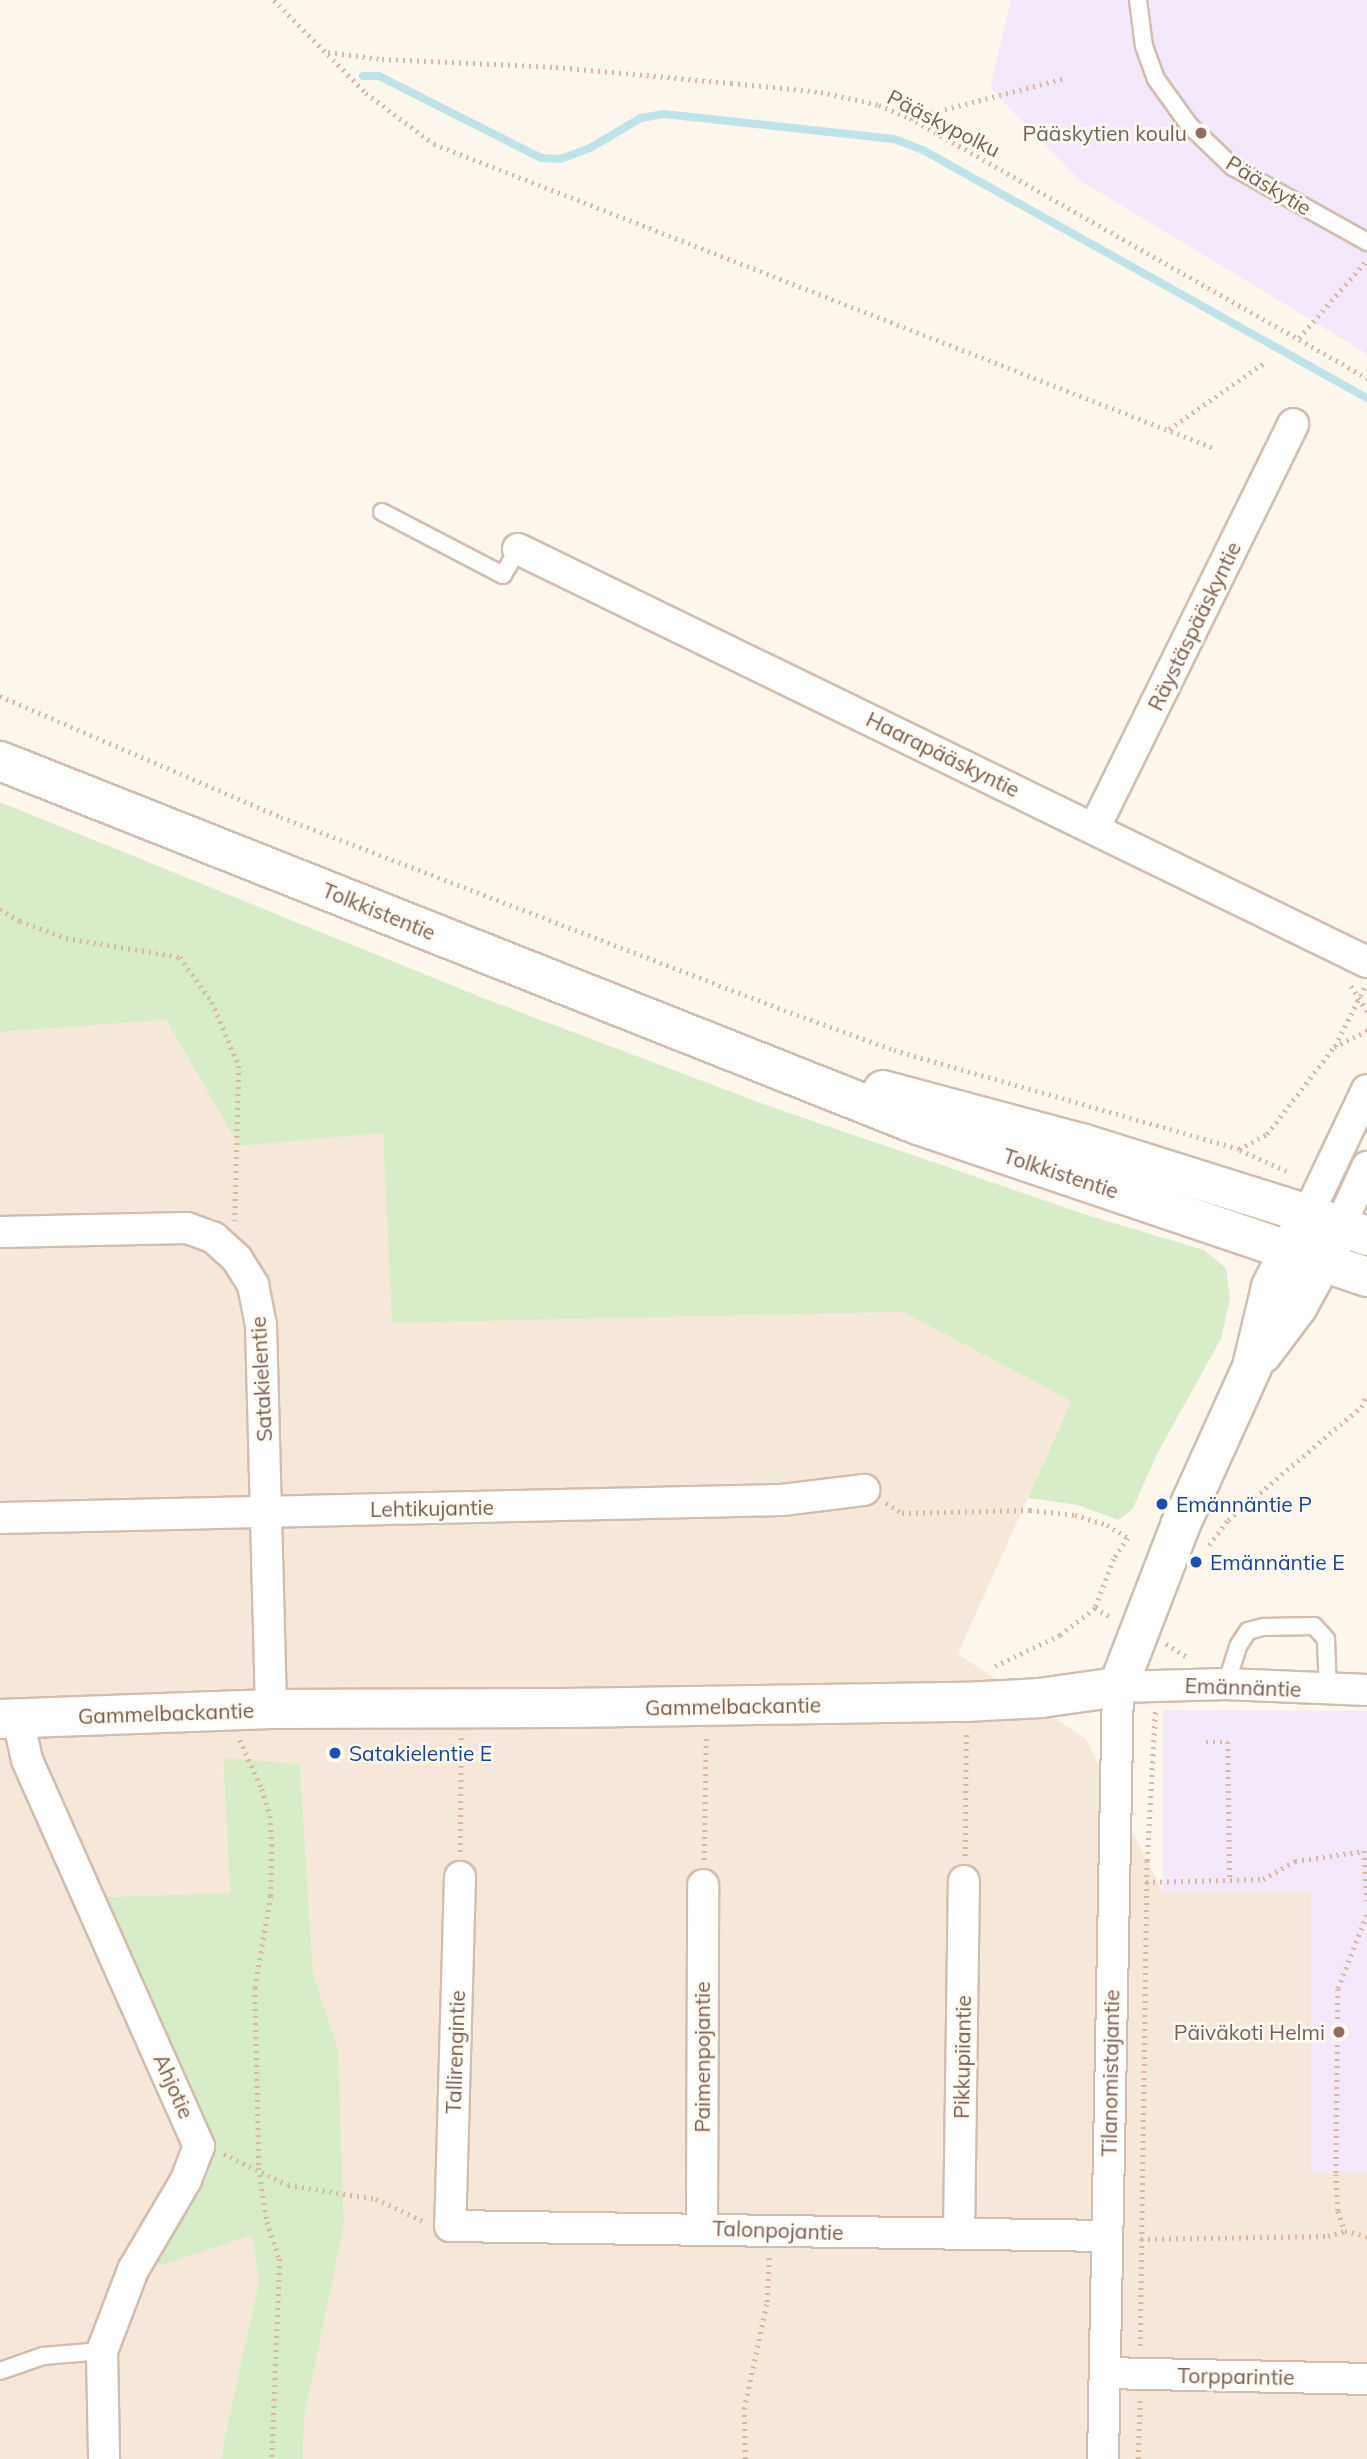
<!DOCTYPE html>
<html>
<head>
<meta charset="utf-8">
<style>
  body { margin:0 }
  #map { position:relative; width:1367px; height:2459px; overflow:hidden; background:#fdf6ec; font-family:Mulish,sans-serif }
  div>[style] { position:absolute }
  .residential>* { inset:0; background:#f5e8da }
  .education>* { inset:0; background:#f3e8fa }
  .green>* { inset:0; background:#d8ecc9 }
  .stream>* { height:8px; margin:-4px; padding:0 4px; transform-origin:4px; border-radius:4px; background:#bfe3e8 }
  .path>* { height:4.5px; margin-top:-2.25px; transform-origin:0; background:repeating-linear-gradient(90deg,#d9b8a5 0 2px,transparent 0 7px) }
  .roads { filter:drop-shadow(2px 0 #d1beb0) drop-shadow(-2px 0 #d1beb0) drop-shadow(0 2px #d1beb0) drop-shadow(0 -2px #d1beb0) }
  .lane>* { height:16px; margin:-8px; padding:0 8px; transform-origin:8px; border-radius:8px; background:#fff }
  .street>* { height:30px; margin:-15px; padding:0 15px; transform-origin:15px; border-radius:15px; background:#fff }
  .secondary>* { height:38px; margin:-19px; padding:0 19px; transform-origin:19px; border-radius:19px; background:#fff }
  .dots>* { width:19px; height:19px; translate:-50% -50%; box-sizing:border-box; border:4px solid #fffaf3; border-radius:50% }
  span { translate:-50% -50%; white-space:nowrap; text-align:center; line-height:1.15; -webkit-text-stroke:5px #fffaf3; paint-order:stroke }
  .street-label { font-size:21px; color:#7a5c4d }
  .education-label { font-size:21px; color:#785e54 }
  .right { translate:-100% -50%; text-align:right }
  .transit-label { font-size:21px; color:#164399 }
  .left { translate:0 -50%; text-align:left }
</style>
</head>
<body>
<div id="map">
  <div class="residential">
    <div style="clip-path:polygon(166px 1020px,239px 1146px,383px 1133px,393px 1323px,903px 1312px,1071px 1401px,958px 1654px,1086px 1739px,1163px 1892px,1311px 1892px,1311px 2172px,1367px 2173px,1367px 2459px,303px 2459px,304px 2419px,344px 2225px,338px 2049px,313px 1973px,300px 1764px,223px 1759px,230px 1893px,106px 1897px,210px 2136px,210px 2170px,156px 2258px,159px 2266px,252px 2234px,259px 2281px,224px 2438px,222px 2459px,0 2459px,0 1032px)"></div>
  </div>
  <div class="education">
    <div style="clip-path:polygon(1011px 0,1367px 0,1367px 354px,1078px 179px,990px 88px)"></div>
    <div style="clip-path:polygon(1163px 1710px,1367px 1711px,1367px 2173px,1311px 2173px,1311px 1892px,1163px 1892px)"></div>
  </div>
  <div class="green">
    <div style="clip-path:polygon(0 802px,488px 1000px,766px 1105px,1090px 1216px,1204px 1250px,1226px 1268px,1230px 1298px,1221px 1339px,1158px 1452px,1132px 1510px,1118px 1520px,1078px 1505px,1028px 1498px,1071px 1401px,903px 1312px,392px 1323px,383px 1133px,239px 1146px,166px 1020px,0 1032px)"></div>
    <div style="clip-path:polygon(223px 1758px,300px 1764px,313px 1973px,338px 2049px,344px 2225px,304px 2419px,303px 2459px,222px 2459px,224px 2439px,259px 2281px,252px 2235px,159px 2266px,156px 2258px,210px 2170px,210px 2136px,106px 1897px,230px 1893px)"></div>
  </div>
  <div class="stream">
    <div style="left:363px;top:76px;width:16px"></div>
    <div style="left:379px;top:76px;width:182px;rotate:26.8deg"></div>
    <div style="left:541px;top:158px;width:19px;rotate:3deg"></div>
    <div style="left:560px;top:159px;width:32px;rotate:-20deg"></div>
    <div style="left:590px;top:148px;width:59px;rotate:-30.5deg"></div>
    <div style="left:641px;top:118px;width:23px;rotate:-10deg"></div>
    <div style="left:664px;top:114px;width:231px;rotate:6.2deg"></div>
    <div style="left:894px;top:139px;width:31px;rotate:21deg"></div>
    <div style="left:923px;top:150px;width:509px;rotate:29.19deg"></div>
  </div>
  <div class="path">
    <div style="left:274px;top:0;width:131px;rotate:45.3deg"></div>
    <div style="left:366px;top:93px;width:85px;rotate:36.9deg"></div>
    <div style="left:434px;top:144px;width:837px;rotate:21.29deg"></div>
    <div style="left:328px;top:52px;width:54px;rotate:7.4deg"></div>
    <div style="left:382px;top:59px;width:174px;rotate:2.6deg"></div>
    <div style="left:556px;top:67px;width:176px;rotate:5.2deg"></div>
    <div style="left:731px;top:83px;width:90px;rotate:5.7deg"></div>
    <div style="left:821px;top:92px;width:59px;rotate:12.6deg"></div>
    <div style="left:879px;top:105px;width:34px;rotate:23deg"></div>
    <div style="left:910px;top:118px;width:526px;rotate:29.64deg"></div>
    <div style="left:911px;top:118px;width:160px;rotate:-14.5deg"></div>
    <div style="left:1299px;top:338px;width:101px;rotate:-49deg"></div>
    <div style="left:1169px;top:429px;width:119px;rotate:-34.8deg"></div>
    <div style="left:0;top:696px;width:306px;rotate:23.3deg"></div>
    <div style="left:281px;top:817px;width:539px;rotate:20.99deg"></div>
    <div style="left:784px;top:1010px;width:117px;rotate:20deg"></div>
    <div style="left:894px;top:1050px;width:359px;rotate:16deg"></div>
    <div style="left:1239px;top:1149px;width:32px;rotate:-28deg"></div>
    <div style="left:1267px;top:1134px;width:110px;rotate:-52.4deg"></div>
    <div style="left:1334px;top:1047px;width:37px;rotate:-26deg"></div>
    <div style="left:0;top:909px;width:23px;rotate:31deg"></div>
    <div style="left:20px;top:921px;width:49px;rotate:20.3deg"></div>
    <div style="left:66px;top:938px;width:116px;rotate:9.5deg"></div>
    <div style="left:180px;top:957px;width:55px;rotate:54.6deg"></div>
    <div style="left:212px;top:1002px;width:69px;rotate:67.1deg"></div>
    <div style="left:239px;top:1066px;width:155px;rotate:91.5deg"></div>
    <div style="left:1351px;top:986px;width:30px;rotate:57deg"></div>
    <div style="left:1335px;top:1046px;width:65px;rotate:-63.4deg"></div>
    <div style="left:1240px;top:1150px;width:54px;rotate:24.2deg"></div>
    <div style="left:886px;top:1503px;width:19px;rotate:32deg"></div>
    <div style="left:902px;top:1513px;width:128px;rotate:-1.3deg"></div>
    <div style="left:1030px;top:1510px;width:45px;rotate:6.3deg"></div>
    <div style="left:1075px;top:1515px;width:34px;rotate:17deg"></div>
    <div style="left:1107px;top:1525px;width:25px;rotate:32deg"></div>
    <div style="left:1128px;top:1538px;width:25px;rotate:124deg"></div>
    <div style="left:1114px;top:1559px;width:53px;rotate:111.2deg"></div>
    <div style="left:1209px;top:1545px;width:31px;rotate:-53deg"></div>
    <div style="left:1228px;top:1520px;width:175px;rotate:-40.4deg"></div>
    <div style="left:1361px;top:1407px;width:13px;rotate:-63deg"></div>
    <div style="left:1166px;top:1644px;width:27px;rotate:31deg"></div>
    <div style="left:995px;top:1666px;width:72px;rotate:-25.5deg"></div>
    <div style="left:1060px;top:1635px;width:44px;rotate:-37.6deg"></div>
    <div style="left:1095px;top:1608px;width:18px;rotate:29deg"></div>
    <div style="left:240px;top:1740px;width:54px;rotate:65.8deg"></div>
    <div style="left:262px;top:1789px;width:28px;rotate:73deg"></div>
    <div style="left:270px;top:1816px;width:29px;rotate:86deg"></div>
    <div style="left:272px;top:1845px;width:51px;rotate:91.1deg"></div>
    <div style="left:271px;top:1896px;width:93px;rotate:99.9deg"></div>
    <div style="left:255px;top:1988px;width:180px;rotate:88.7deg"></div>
    <div style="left:259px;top:2168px;width:55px;rotate:81.6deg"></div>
    <div style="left:267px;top:2222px;width:39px;rotate:71deg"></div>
    <div style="left:280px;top:2259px;width:200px;rotate:92.3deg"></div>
    <div style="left:1206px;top:1742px;width:22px"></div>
    <div style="left:1228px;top:1742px;width:140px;rotate:89.2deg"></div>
    <div style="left:460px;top:1852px;width:114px;rotate:-89.5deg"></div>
    <div style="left:965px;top:1856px;width:124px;rotate:-89.5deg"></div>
    <div style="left:704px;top:1860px;width:125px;rotate:-89.1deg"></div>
    <div style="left:1146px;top:1882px;width:117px;rotate:-1.5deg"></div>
    <div style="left:1263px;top:1879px;width:37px;rotate:-29deg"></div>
    <div style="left:1295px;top:1861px;width:70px;rotate:-8.2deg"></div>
    <div style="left:1364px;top:1851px;width:50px;rotate:86.6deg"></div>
    <div style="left:1367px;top:1915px;width:79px;rotate:111.4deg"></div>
    <div style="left:1338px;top:1989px;width:185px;rotate:90.6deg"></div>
    <div style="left:1336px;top:2174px;width:37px;rotate:87deg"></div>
    <div style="left:1338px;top:2211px;width:21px;rotate:71deg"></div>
    <div style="left:1345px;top:2231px;width:23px;rotate:13deg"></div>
    <div style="left:224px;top:2154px;width:71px;rotate:25.8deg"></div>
    <div style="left:288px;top:2185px;width:89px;rotate:9deg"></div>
    <div style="left:376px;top:2199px;width:54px;rotate:25.1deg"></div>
    <div style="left:1141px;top:2239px;width:187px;rotate:-0.9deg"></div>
    <div style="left:1328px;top:2236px;width:18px;rotate:-16deg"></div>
    <div style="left:1140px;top:2346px;width:485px;rotate:-89.2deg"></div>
    <div style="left:1147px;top:1861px;width:150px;rotate:-86.9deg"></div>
    <div style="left:745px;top:2459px;width:50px;rotate:-91.1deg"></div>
    <div style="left:744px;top:2409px;width:109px;rotate:-77.9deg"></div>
    <div style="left:767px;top:2302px;width:46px;rotate:-87.5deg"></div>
    <div style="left:1138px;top:2459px;width:59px;rotate:-88.1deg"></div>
  </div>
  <div class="roads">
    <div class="lane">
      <div style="left:1138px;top:0;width:46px;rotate:82.6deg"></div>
      <div style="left:1144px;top:46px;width:35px;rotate:70deg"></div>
      <div style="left:1156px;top:79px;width:57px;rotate:54.3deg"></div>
      <div style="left:1189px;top:125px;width:61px;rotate:43.7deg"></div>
      <div style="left:1233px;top:167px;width:154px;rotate:29.2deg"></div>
      <div style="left:382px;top:512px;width:136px;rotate:27.5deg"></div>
      <div style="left:503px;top:575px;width:30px;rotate:-60deg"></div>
      <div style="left:1226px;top:1684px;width:40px;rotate:-72deg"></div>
      <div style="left:1238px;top:1646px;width:18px;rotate:-56deg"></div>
      <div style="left:1248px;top:1631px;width:16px;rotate:-15deg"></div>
      <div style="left:1263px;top:1627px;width:51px;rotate:-1.1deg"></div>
      <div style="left:1314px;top:1626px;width:18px;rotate:47deg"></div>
      <div style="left:1326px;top:1639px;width:52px;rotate:87.8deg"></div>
      <div style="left:0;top:2371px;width:46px;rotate:-19.2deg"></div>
      <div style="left:43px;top:2356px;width:59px;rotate:-4.8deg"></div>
    </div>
    <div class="street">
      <div style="left:518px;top:549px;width:944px;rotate:25.94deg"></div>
      <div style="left:1095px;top:827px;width:449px;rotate:-63.8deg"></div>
      <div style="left:1308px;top:1214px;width:137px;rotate:-64.6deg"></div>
      <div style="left:1340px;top:1226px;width:65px;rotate:-65.4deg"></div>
      <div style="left:0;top:1232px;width:187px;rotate:-1.2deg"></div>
      <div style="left:187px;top:1228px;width:29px;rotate:20deg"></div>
      <div style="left:214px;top:1238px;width:31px;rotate:42deg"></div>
      <div style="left:237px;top:1259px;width:31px;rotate:58deg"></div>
      <div style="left:253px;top:1285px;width:41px;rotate:78.7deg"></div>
      <div style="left:261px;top:1325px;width:384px;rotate:88.5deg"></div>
      <div style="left:0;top:1518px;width:782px;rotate:-1.32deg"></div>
      <div style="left:782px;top:1500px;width:83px;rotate:-7deg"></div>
      <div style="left:18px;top:1719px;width:42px;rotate:77.6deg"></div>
      <div style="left:27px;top:1760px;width:423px;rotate:66deg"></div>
      <div style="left:199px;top:2146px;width:36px;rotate:111deg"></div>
      <div style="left:186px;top:2180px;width:104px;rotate:120.5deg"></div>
      <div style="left:133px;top:2270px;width:87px;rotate:110.9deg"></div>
      <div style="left:102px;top:2351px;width:108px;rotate:88.9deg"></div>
      <div style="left:460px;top:1877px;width:349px;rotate:91.6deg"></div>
      <div style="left:450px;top:2226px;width:656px;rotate:0.87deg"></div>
      <div style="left:702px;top:2228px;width:343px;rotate:-89.8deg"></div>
      <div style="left:959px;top:2234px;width:353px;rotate:-89.2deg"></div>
      <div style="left:1105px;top:2373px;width:262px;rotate:1.3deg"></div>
      <div style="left:1103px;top:2459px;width:772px;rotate:-88.89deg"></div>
      <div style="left:1118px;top:1687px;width:108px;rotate:-1.6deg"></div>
      <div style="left:1226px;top:1684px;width:141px;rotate:2.4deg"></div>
    </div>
    <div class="secondary">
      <div style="left:0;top:761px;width:988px;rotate:21.63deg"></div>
      <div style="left:918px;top:1125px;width:474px;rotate:18.7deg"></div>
      <div style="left:883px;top:1090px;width:205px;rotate:15deg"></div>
      <div style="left:1081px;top:1143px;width:238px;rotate:17.4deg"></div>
      <div style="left:1308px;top:1214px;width:63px;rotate:20.4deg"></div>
      <div style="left:1262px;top:1354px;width:60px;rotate:-53.1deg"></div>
      <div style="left:1298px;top:1306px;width:75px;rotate:-61.4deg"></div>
      <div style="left:0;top:1719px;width:271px;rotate:-2.1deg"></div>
      <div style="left:271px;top:1709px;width:294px;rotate:-0.2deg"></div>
      <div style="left:565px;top:1708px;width:401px;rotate:-0.9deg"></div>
      <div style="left:966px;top:1702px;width:74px;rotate:-3.1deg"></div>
      <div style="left:1040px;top:1698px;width:79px;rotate:-8deg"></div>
      <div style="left:1118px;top:1687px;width:173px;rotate:-68.9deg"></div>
      <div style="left:1180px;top:1526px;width:175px;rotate:-65.6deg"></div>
      <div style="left:1252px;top:1367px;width:82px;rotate:-76.6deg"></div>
      <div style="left:1271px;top:1287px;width:82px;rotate:-63.1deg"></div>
    </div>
  </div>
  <div class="dots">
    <div style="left:1201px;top:133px;background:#8d6e63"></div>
    <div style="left:1162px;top:1504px;background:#1a4fb4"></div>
    <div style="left:1196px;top:1562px;background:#1a4fb4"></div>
    <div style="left:335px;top:1753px;background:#1a4fb4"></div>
    <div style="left:1339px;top:2032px;background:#8d6e63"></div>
  </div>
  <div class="street-label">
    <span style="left:944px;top:123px;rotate:27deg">Pääskypolku</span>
    <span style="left:1269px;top:185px;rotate:31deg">Pääskytie</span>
    <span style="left:1194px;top:626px;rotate:-64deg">Räystäspääskyntie</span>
    <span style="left:943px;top:754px;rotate:26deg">Haarapääskyntie</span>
    <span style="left:379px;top:911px;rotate:22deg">Tolkkistentie</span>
    <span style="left:1061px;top:1173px;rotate:18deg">Tolkkistentie</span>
    <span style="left:261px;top:1379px;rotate:-93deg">Satakielentie</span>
    <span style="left:432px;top:1508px;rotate:-1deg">Lehtikujantie</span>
    <span style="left:1243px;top:1687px;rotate:2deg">Emännäntie</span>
    <span style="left:733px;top:1706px;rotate:-1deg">Gammelbackantie</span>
    <span style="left:166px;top:1713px;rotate:-2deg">Gammelbackantie</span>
    <span style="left:455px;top:2052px;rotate:-88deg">Tallirengintie</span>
    <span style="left:702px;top:2057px;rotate:-90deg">Paimenpojantie</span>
    <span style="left:962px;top:2057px;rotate:-89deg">Pikkupiiantie</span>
    <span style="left:1110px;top:2073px;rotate:-89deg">Tilanomistajantie</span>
    <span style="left:174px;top:2086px;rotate:66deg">Ahjotie</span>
    <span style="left:778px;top:2230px;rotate:2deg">Talonpojantie</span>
    <span style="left:1236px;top:2376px;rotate:1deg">Torpparintie</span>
  </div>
  <div class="education-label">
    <span class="right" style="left:1187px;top:133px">Pääskytien koulu</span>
    <span class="right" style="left:1325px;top:2032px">Päiväkoti Helmi</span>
  </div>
  <div class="transit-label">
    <span class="left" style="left:1176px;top:1504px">Emännäntie P</span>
    <span class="left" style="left:1210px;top:1562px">Emännäntie E</span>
    <span class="left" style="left:349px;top:1753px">Satakielentie E</span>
  </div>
</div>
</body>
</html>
